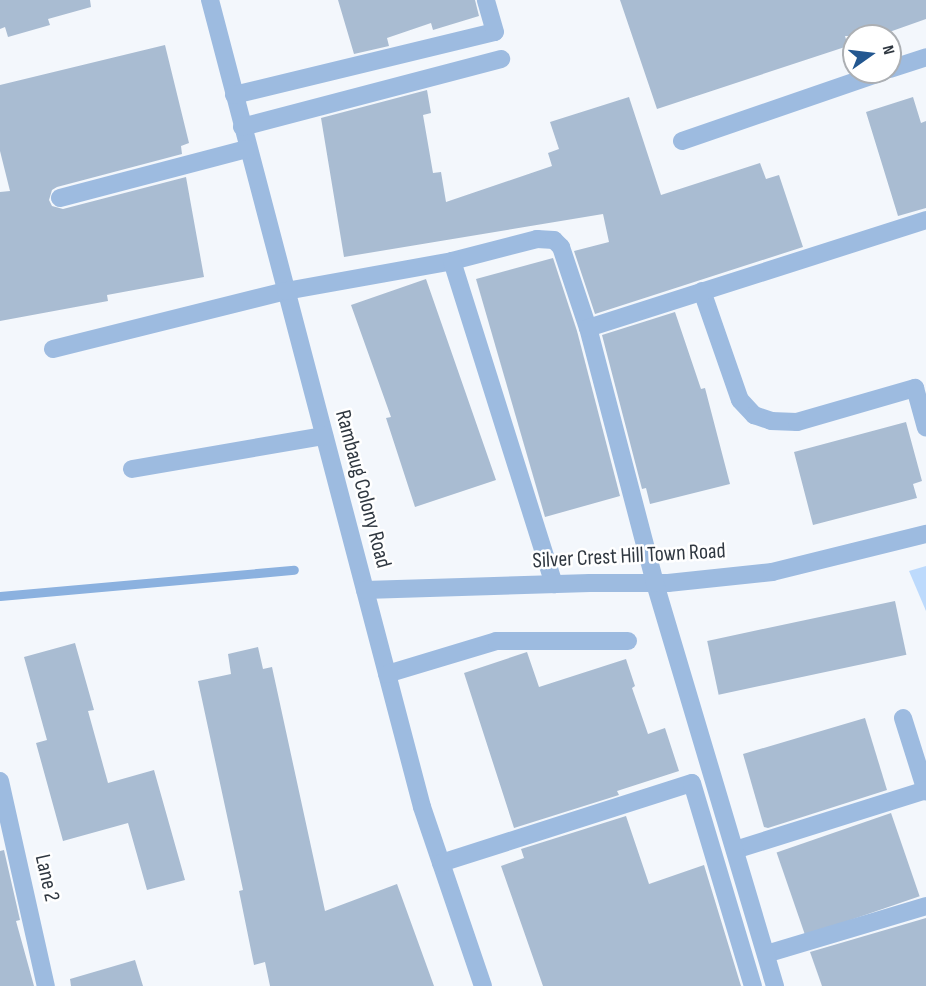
<!DOCTYPE html>
<html>
<head>
<meta charset="utf-8">
<style>
  body { margin:0 }
  #map { position:relative; width:926px; height:986px; overflow:hidden; background:#f3f7fc; font-family:"Sofia Sans Condensed",sans-serif }
  div>[style] { position:absolute }
  .green>* { inset:0; background:#bddafc }
  .stream>* { height:9px; margin:-4.5px; padding:0 4.5px; transform-origin:4.5px; border-radius:4.5px; background:#8bb1df }
  .building>* { inset:0; background:#a9bcd2; transform-origin:0 0 }
  .minor>* { height:18px; margin:-9px; padding:0 9px; transform-origin:9px; border-radius:9px; background:#9dbbe0 }
  span { translate:-50% -50%; white-space:nowrap; text-align:center; line-height:1.15; -webkit-text-stroke:5px #fff; paint-order:stroke }
  .street-label { font-size:22px; color:#303841 }
  .north { position:absolute; left:842px; top:24px; width:60px; height:60px; box-sizing:border-box; background:#fff; border:2px solid #acafb3; border-radius:50%; rotate:76deg; font-size:16px; font-weight:700; line-height:24px; text-align:center; color:#303841 }
  .north::after { content:''; display:block; margin:auto; width:21px; height:27px; background:#235790; clip-path:polygon(50% 0,100% 100%,50% 72%,0 100%) }
</style>
</head>
<body>
<div id="map">
  <div class="green">
    <div style="clip-path:polygon(926px 566px,926px 611px,909px 571px)"></div>
  </div>
  <div class="stream">
    <div style="left:0;top:596px;width:295px;rotate:-5.1deg"></div>
  </div>
  <div class="building">
    <div style="clip-path:polygon(0 0,90px 0,91px 7px,48px 19px,50px 25px,8px 37px,5px 27px,0 29px)"></div>
    <div style="clip-path:polygon(338px 0,475px 0,479px 16px,433px 30px,431px 23px,387px 38px,389px 46px,354px 54px)"></div>
    <div style="clip-path:polygon(620px 0,926px 0,926px 19px,878px 36px,845px 36px,848px 46px,657px 109px)"></div>
    <div style="clip-path:polygon(165px 45px,189px 143px,181px 146px,182px 154px,57px 187px,52px 190px,49px 200px,52px 206px,63px 209px,186px 177px,204px 277px,107px 295px,108px 301px,0 321px,0 192px,10px 191px,0 151px,0 85px)"></div>
    <div style="clip-path:polygon(427px 90px,431px 113px,423px 115px,433px 173px,441px 172px,446px 202px,552px 166px,548px 153px,559px 149px,550px 122px,629px 97px,661px 195px,760px 163px,766px 179px,779px 175px,803px 247px,595px 314px,574px 251px,609px 242px,603px 214px,344px 257px,321px 118px)"></div>
    <div style="clip-path:polygon(913px 97px,921px 123px,926px 121px,926px 208px,898px 216px,866px 112px)"></div>
    <div style="clip-path:polygon(553px 258px,577px 331px,620px 496px,545px 517px,476px 279px)"></div>
    <div style="clip-path:polygon(426px 279px,496px 480px,415px 507px,386px 418px,391px 417px,351px 305px)"></div>
    <div style="clip-path:polygon(675px 312px,701px 389px,705px 388px,730px 484px,650px 504px,646px 488px,642px 489px,602px 335px)"></div>
    <div style="clip-path:polygon(906px 422px,922px 481px,913px 484px,917px 498px,813px 525px,794px 452px)"></div>
    <div style="left:895px;top:601px;width:55px;height:192px;rotate:78deg"></div>
    <div style="clip-path:polygon(75px 643px,94px 710px,88px 711px,108px 783px,154px 770px,185px 880px,147px 890px,128px 823px,63px 841px,36px 743px,47px 740px,24px 657px)"></div>
    <div style="clip-path:polygon(258px 647px,263px 669px,272px 667px,325px 911px,397px 884px,434px 986px,270px 986px,265px 962px,254px 965px,239px 891px,243px 890px,198px 681px,231px 674px,228px 654px)"></div>
    <div style="clip-path:polygon(527px 652px,539px 687px,626px 659px,635px 686px,632px 688px,648px 734px,665px 728px,679px 771px,617px 791px,619px 795px,514px 828px,464px 673px)"></div>
    <div style="clip-path:polygon(865px 718px,887px 790px,768px 828px,764px 827px,743px 754px)"></div>
    <div style="left:891px;top:813px;width:88px;height:121px;rotate:71deg"></div>
    <div style="clip-path:polygon(626px 816px,649px 884px,704px 865px,741px 986px,543px 986px,501px 866px,524px 858px,521px 849px)"></div>
    <div style="clip-path:polygon(4px 850px,20px 920px,16px 921px,34px 986px,0 986px,0 851px)"></div>
    <div style="clip-path:polygon(926px 918px,926px 986px,822px 986px,810px 952px)"></div>
    <div style="clip-path:polygon(135px 960px,143px 986px,71px 986px,70px 979px)"></div>
  </div>
  <div class="minor">
    <div style="left:210px;top:0;width:834px;rotate:75.28deg"></div>
    <div style="left:422px;top:807px;width:189px;rotate:71.2deg"></div>
    <div style="left:890px;top:69px;width:38px;rotate:-18deg"></div>
    <div style="left:234px;top:95px;width:268px;rotate:-13.6deg"></div>
    <div style="left:495px;top:32px;width:33px;rotate:-106deg"></div>
    <div style="left:242px;top:127px;width:268px;rotate:-14.7deg"></div>
    <div style="left:682px;top:141px;width:212px;rotate:-19deg"></div>
    <div style="left:60px;top:198px;width:193px;rotate:-14.7deg"></div>
    <div style="left:452px;top:261px;width:88px;rotate:-14.5deg"></div>
    <div style="left:537px;top:239px;width:17px;rotate:3deg"></div>
    <div style="left:554px;top:240px;width:10px;rotate:45deg"></div>
    <div style="left:561px;top:247px;width:85px;rotate:71.6deg"></div>
    <div style="left:702px;top:291px;width:115px;rotate:70.8deg"></div>
    <div style="left:740px;top:400px;width:21px;rotate:47deg"></div>
    <div style="left:754px;top:415px;width:18px;rotate:19deg"></div>
    <div style="left:771px;top:421px;width:26px;rotate:2deg"></div>
    <div style="left:797px;top:422px;width:123px;rotate:-16.1deg"></div>
    <div style="left:915px;top:388px;width:41px;rotate:74.6deg"></div>
    <div style="left:53px;top:349px;width:240px;rotate:-14deg"></div>
    <div style="left:286px;top:291px;width:169px;rotate:-10.2deg"></div>
    <div style="left:452px;top:261px;width:339px;rotate:72.5deg"></div>
    <div style="left:132px;top:469px;width:195px;rotate:-9.8deg"></div>
    <div style="left:365px;top:590px;width:225px;rotate:-1.8deg"></div>
    <div style="left:590px;top:583px;width:78px"></div>
    <div style="left:668px;top:583px;width:105px;rotate:-6deg"></div>
    <div style="left:772px;top:572px;width:159px;rotate:-13.9deg"></div>
    <div style="left:387px;top:674px;width:114px;rotate:-16.8deg"></div>
    <div style="left:496px;top:641px;width:132px"></div>
    <div style="left:903px;top:718px;width:77px;rotate:72.5deg"></div>
    <div style="left:0;top:781px;width:210px;rotate:77.4deg"></div>
    <div style="left:735px;top:850px;width:200px;rotate:-17.4deg"></div>
    <div style="left:441px;top:863px;width:263px;rotate:-17.7deg"></div>
    <div style="left:692px;top:783px;width:212px;rotate:73.3deg"></div>
    <div style="left:766px;top:954px;width:167px;rotate:-16.7deg"></div>
    <div style="left:775px;top:986px;width:420px;rotate:-106.6deg"></div>
    <div style="left:655px;top:583px;width:264px;rotate:-104.7deg"></div>
    <div style="left:588px;top:328px;width:355px;rotate:-17.7deg"></div>
  </div>
  <div class="street-label">
    <span style="left:363px;top:489px;rotate:75deg">Rambaug Colony Road</span>
    <span style="left:629px;top:556px;rotate:-3deg">Silver Crest Hill Town Road</span>
    <span style="left:47px;top:878px;rotate:77deg">Lane 2</span>
  </div>
  <div class="north">N</div>
</div>
</body>
</html>
